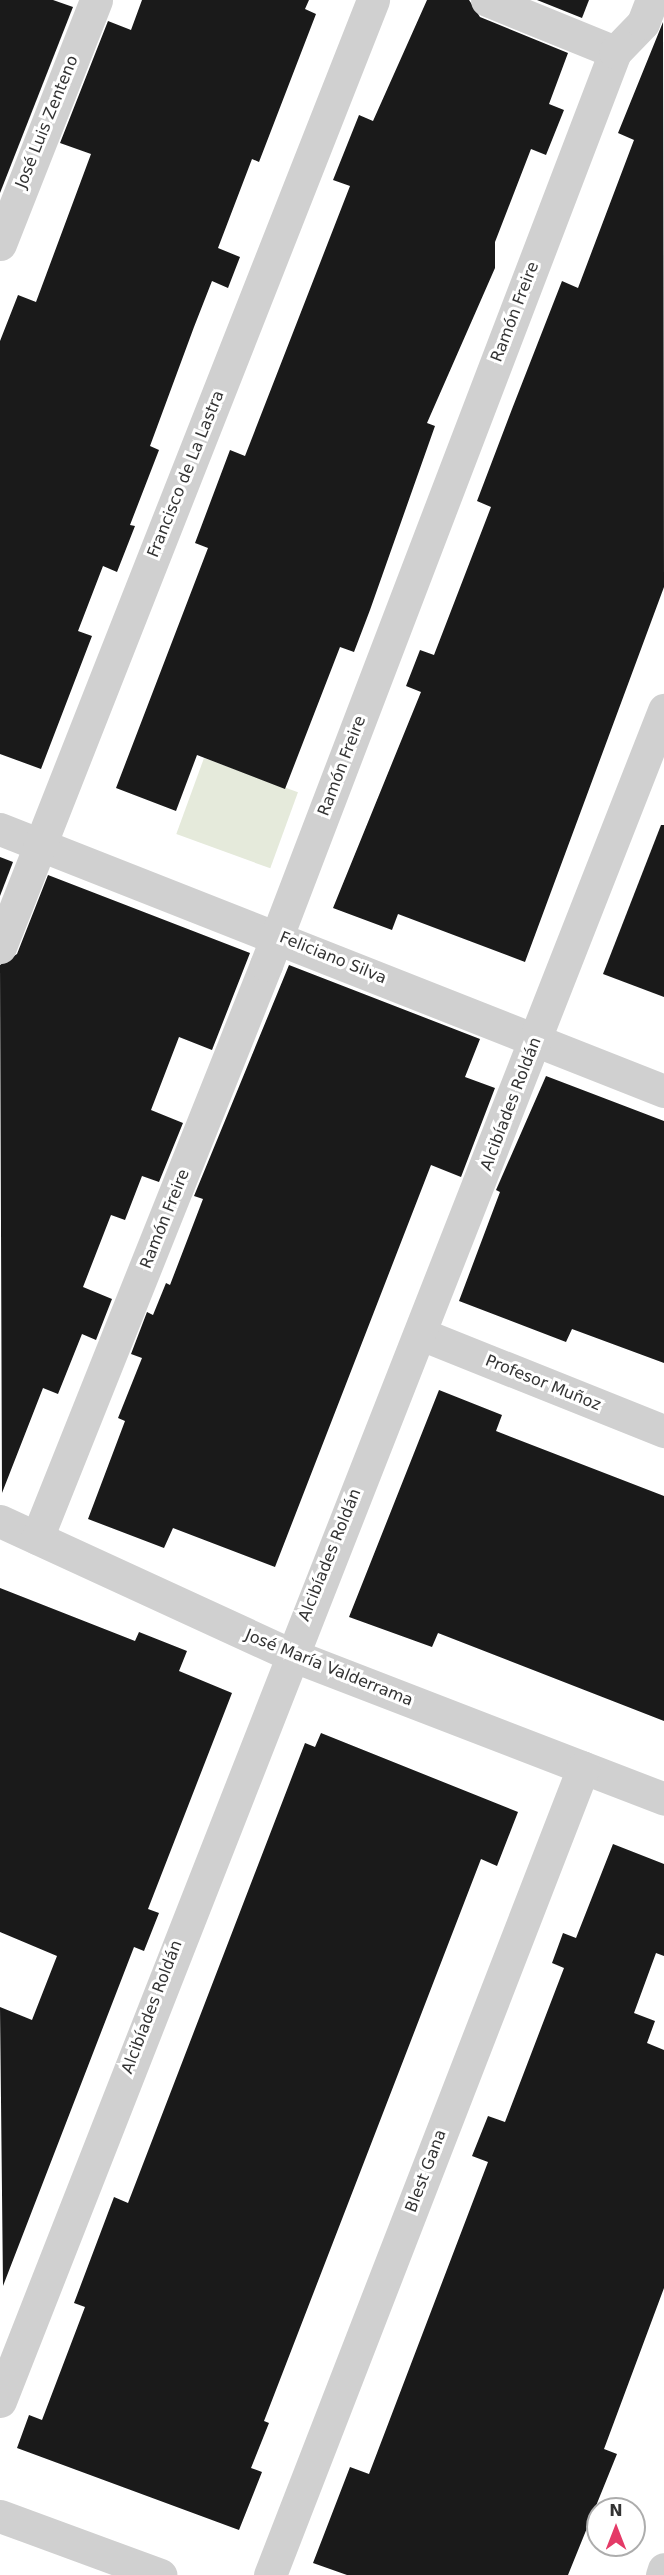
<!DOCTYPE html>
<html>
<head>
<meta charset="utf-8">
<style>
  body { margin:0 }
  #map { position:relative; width:664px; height:2575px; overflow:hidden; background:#fff; font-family:"DejaVu Sans",sans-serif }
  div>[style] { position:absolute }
  .green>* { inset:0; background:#e5eadb; transform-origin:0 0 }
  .building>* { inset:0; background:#1a1a1a }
  .minor>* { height:33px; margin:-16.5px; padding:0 16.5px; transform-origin:16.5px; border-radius:16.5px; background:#d0d0d0 }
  span { translate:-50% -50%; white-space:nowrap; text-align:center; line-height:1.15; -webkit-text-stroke:6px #fff; paint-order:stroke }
  .street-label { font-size:16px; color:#333 }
  .north { position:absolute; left:586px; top:2497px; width:60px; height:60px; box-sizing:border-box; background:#fff; border:2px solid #adadad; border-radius:50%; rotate:0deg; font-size:16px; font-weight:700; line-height:24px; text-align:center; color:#333 }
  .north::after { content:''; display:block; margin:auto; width:21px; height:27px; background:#e43a67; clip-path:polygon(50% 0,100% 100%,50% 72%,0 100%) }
</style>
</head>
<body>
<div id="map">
  <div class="green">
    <div style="left:204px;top:758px;width:100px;height:81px;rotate:20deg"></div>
  </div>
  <div class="building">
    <div style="clip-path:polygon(0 0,53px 0,73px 7px,0 193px)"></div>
    <div style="clip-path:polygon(142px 0,309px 0,305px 9px,316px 14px,259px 162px,252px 159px,218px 248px,240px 257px,228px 288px,212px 281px,194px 327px,150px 446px,159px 450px,130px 525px,135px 526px,117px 572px,103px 566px,78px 631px,92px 636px,41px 769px,0 754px,0 341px,18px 295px,36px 302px,91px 154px,60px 143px,108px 21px,131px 30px)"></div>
    <div style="clip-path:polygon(427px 0,469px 0,480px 17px,568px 53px,549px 104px,564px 110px,546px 155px,531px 149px,495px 242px,495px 268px,427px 423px,435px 426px,370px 610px,354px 652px,340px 647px,285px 789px,197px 755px,176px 811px,116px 788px,208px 548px,195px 543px,230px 450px,245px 456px,350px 186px,333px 180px,359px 115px,373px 121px)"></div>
    <div style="clip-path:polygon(537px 0,589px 0,582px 18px)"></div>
    <div style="clip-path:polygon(663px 22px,664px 587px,525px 962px,398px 914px,392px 930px,333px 908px,421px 692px,406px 686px,420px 650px,434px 655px,491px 507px,477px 501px,512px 409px,562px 281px,578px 288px,634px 140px,618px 133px)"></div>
    <div style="clip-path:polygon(661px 825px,664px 825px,664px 997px,603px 974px)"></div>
    <div style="clip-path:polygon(0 857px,13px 862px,0 896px)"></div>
    <div style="clip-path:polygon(48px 875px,250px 953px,212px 1050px,179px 1037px,151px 1110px,183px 1123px,159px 1182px,142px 1176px,125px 1220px,111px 1215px,83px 1287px,112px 1299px,96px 1340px,82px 1334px,58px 1394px,43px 1388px,2px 1493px,0 965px,17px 954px)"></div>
    <div style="clip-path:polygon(289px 965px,480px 1039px,465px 1077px,495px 1088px,461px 1177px,431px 1165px,275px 1567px,173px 1528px,164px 1548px,88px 1519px,125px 1421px,118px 1418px,142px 1358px,131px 1354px,147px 1312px,153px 1315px,166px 1283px,170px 1285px,203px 1199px,194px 1196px)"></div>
    <div style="clip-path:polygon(546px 1076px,664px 1121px,664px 1363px,572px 1329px,566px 1342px,459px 1301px,500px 1192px,496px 1190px)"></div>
    <div style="clip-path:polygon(439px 1390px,502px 1415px,496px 1431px,664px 1496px,664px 1721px,438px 1633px,432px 1647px,349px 1617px)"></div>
    <div style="clip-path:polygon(0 1588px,135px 1641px,139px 1632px,187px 1651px,179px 1671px,232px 1693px,148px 1909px,159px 1913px,144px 1951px,134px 1947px,3px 2286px,0 2007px,32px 2020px,57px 1956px,0 1932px)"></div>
    <div style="clip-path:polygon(321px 1733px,518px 1812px,497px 1866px,481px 1859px,400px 2069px,264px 2421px,269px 2423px,251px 2468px,262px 2472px,239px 2530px,17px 2448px,29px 2415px,42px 2420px,85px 2307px,74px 2303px,114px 2197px,128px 2203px,305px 1743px,315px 1747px)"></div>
    <div style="clip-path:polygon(613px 1844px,664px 1864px,664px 1956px,656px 1953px,634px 2013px,655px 2021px,647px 2043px,664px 2050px,664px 2288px,604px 2449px,617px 2454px,568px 2575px,347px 2575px,313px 2563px,350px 2467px,369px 2474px,488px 2162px,472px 2156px,488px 2116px,505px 2122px,564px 1968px,552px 1963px,563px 1933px,576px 1938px)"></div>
  </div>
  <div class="minor">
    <div style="left:487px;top:0;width:138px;rotate:22.1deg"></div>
    <div style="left:0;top:244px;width:262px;rotate:-68.5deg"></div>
    <div style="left:0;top:829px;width:714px;rotate:21.53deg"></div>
    <div style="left:0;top:947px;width:1018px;rotate:-68.5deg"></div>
    <div style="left:421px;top:1334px;width:262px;rotate:21.8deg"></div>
    <div style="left:0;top:1521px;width:318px;rotate:24.7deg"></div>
    <div style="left:289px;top:1654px;width:402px;rotate:21.1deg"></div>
    <div style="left:37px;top:1538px;width:617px;rotate:-68.22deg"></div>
    <div style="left:266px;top:965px;width:977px;rotate:-69.08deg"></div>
    <div style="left:615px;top:52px;width:40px;rotate:-46deg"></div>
    <div style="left:643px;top:23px;width:25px;rotate:-69deg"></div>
    <div style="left:0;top:2401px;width:1817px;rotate:-68.56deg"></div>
    <div style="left:0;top:2516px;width:171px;rotate:20.2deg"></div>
    <div style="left:270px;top:2575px;width:866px;rotate:-68.8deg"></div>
    <div style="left:662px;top:2575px;width:6px;rotate:-72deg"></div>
  </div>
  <div class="street-label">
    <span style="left:47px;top:122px;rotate:-68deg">José Luis Zenteno</span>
    <span style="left:515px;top:312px;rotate:-69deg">Ramón Freire</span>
    <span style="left:186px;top:474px;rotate:-68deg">Francisco de La Lastra</span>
    <span style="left:342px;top:766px;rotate:-69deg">Ramón Freire</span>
    <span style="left:333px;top:958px;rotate:22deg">Feliciano Silva</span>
    <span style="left:511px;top:1104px;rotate:-69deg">Alcibíades Roldán</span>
    <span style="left:165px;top:1219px;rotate:-68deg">Ramón Freire</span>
    <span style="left:543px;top:1383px;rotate:22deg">Profesor Muñoz</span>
    <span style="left:330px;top:1555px;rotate:-68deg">Alcibíades Roldán</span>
    <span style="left:329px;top:1668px;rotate:22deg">José María Valderrama</span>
    <span style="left:152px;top:2007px;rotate:-69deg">Alcibíades Roldán</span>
    <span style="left:426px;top:2171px;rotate:-69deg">Blest Gana</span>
  </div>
  <div class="north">N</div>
</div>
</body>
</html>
